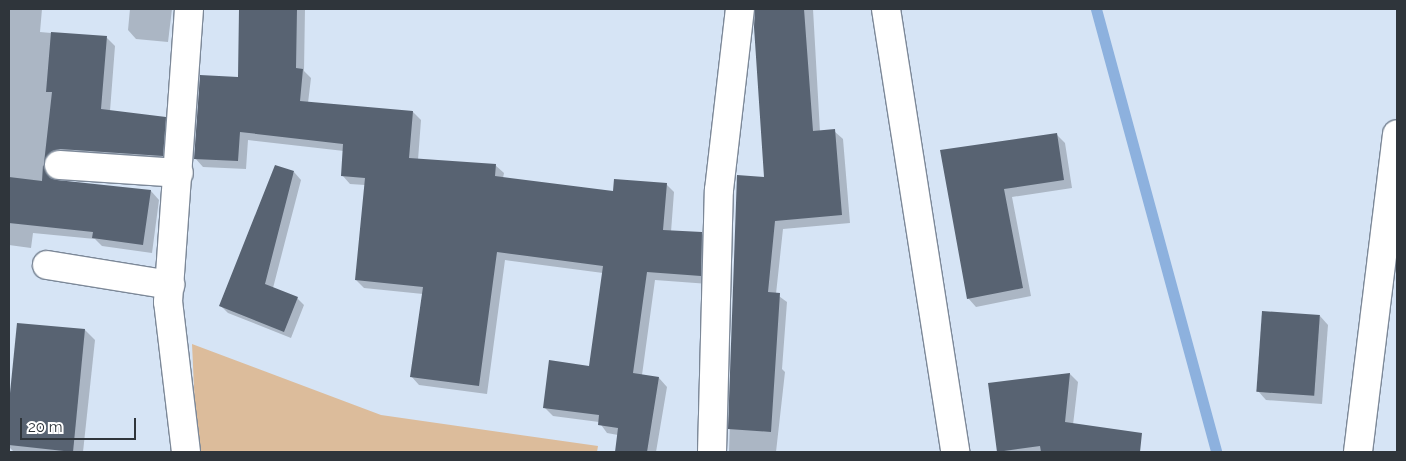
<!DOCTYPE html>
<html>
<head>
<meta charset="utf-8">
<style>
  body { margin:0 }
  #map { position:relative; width:1406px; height:461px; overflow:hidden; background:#d6e4f5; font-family:Raleway,sans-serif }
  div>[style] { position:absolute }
  .green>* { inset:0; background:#dcbc9b }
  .shadow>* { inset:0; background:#0003 }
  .stream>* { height:11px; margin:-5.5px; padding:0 5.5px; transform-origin:5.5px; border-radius:5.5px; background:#8db1de }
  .building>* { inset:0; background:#586372; transform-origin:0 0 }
  .roads { filter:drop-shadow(1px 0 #7c8898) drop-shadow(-1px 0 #7c8898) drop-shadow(0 1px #7c8898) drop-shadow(0 -1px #7c8898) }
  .minor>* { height:28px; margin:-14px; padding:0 14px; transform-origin:14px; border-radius:14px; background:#fff }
  .tertiary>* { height:28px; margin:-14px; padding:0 14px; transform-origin:14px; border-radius:14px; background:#fff }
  span { translate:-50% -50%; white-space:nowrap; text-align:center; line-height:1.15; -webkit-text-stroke:5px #fff; paint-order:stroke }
  .frame { position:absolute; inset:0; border:10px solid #2f353b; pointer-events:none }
  .scale { position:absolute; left:20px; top:418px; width:116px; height:22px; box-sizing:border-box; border:2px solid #2f353b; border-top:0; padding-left:6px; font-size:15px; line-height:18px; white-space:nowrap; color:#2f353b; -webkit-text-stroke:4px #fff; paint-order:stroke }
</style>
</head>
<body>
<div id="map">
  <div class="green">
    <div style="clip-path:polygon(192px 344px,381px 415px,598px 446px,597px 452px,197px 452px)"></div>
  </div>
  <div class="shadow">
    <div style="clip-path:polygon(9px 9px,42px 9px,40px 32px,107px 38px,115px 46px,110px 111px,165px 118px,174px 127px,171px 164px,52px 173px,57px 182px,151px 191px,159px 200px,152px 253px,102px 246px,95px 239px,33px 233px,31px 248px,9px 245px)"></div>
    <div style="clip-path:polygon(130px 9px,172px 9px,168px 42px,136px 39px,128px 30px)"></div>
    <div style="clip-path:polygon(241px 9px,305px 9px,304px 71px,311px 78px,308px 103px,413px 112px,421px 120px,418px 160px,495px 165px,504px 173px,503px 178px,614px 193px,666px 184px,674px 192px,671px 232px,702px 234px,710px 242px,709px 284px,655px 280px,642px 375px,659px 378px,667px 387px,656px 452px,616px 452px,618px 435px,607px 433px,599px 422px,553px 416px,545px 408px,590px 367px,603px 273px,505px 260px,487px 394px,419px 385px,411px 376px,423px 294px,364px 288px,356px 280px,365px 185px,350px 184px,342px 175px,344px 151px,248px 140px,246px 169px,203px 167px,195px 158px,239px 78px)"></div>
    <div style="clip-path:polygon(757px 9px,813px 9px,820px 132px,834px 131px,843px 139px,850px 223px,783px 229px,776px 294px,787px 302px,782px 369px,785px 372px,776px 452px,729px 452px,738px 176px,765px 179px)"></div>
    <div style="clip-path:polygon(1057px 135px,1065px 143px,1072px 188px,1012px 197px,1031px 296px,976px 307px,968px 298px,941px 151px)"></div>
    <div style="clip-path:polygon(294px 172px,301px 180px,273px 288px,297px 298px,304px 305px,291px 338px,228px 313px,221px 306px)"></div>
    <div style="clip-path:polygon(1320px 316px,1328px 325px,1322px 404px,1266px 400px,1258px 391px)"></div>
    <div style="clip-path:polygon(18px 324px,85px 330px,95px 340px,83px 452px,14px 452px,9px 447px)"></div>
    <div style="clip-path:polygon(1070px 374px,1078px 382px,1073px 425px,1098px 436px,1100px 452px,998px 452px,990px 384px)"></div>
  </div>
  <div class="stream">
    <div style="left:1096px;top:9px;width:459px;rotate:74.8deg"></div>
  </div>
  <div class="building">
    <div style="clip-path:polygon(239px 9px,297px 9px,296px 68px,303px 69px,300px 101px,413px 111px,409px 158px,496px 164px,495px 176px,613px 191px,614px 179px,667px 183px,663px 230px,702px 232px,701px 276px,647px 272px,633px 373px,659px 377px,647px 452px,615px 452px,618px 428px,598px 425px,599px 415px,543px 408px,549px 360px,589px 366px,603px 266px,497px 252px,479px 386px,410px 377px,423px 287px,355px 280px,365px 178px,341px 176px,343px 144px,240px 132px,238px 161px,194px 159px,200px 75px,238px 77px)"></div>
    <div style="clip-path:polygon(755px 9px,804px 9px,813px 131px,835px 129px,842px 215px,775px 221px,768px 292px,780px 293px,771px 432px,728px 429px,737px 175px,764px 177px,754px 27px)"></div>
    <div style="clip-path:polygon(51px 32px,107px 36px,101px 109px,166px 117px,163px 156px,60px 149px,52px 151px,44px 163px,52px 92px,46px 92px)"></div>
    <div style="clip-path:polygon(1057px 133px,1064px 180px,1004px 189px,1023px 288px,967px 299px,940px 150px)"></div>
    <div style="clip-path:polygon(43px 165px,50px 178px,57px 180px,151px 190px,143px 245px,92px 238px,93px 232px,9px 223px,9px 177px,42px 181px)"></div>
    <div style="clip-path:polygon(275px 165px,294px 171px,265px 284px,298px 297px,284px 332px,219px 306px)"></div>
    <div style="left:1262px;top:311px;width:58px;height:81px;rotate:4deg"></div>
    <div style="clip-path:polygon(17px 323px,85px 329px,73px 452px,9px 445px,9px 403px)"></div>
    <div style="clip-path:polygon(1070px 373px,1065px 422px,1142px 433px,1140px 452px,1041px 452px,1040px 446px,997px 452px,988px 383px)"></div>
  </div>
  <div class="roads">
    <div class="minor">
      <div style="left:59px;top:165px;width:120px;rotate:3.8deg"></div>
      <div style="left:47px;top:265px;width:125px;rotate:9.2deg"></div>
      <div style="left:186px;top:452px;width:151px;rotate:-96.8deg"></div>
      <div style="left:168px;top:302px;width:294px;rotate:-85.9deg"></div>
      <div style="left:712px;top:452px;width:262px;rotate:-88.5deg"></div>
      <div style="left:719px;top:190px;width:182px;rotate:-83.4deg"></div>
      <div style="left:1358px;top:452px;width:320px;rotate:-83deg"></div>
    </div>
    <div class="tertiary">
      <div style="left:886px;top:9px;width:448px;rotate:81.1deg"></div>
    </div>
  </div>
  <div class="frame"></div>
  <div class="scale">20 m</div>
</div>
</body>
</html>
